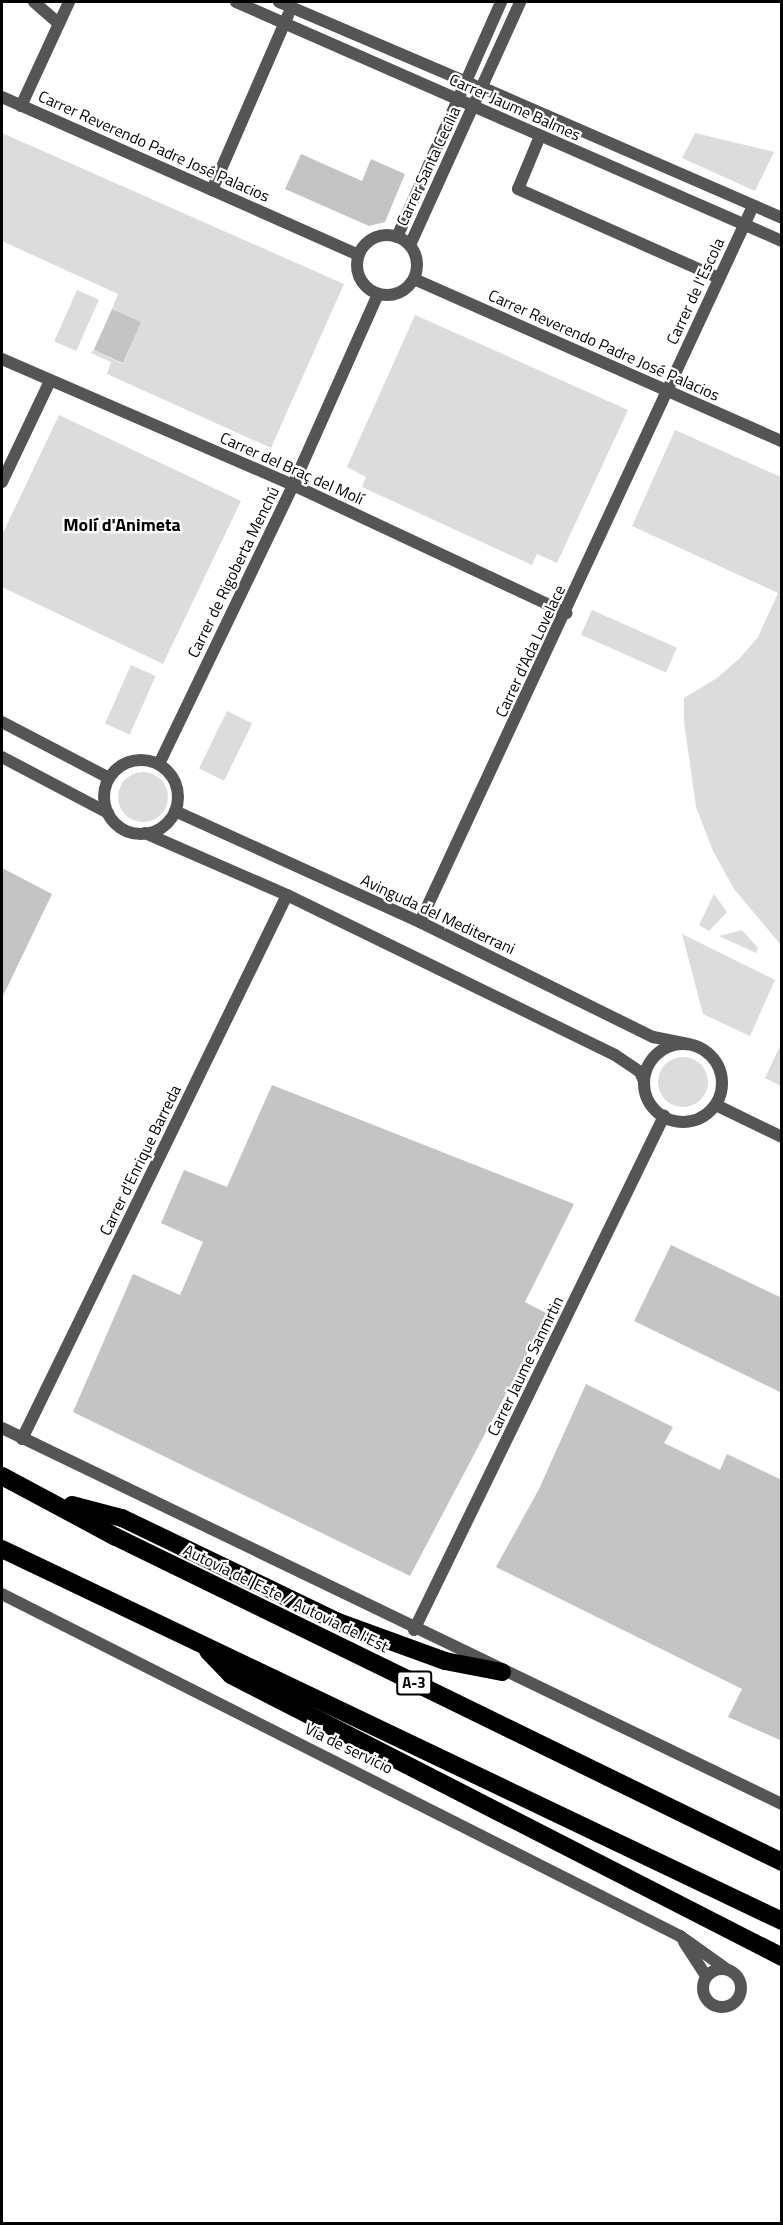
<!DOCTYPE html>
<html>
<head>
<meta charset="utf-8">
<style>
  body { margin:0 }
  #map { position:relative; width:783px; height:2225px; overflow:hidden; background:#fff; font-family:"Titillium Web",sans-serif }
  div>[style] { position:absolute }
  .green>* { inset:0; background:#dcdcdc; transform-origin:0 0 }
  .round { border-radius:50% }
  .building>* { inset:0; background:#c4c4c4; transform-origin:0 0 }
  .pedestrian>* { height:12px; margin:-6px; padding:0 6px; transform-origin:6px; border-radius:6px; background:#555 }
  .minor>* { height:12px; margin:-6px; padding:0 6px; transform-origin:6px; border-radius:6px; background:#555 }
  .minor>.ring { margin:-6px; padding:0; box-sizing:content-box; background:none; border:12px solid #555; border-radius:50% }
  .tertiary>* { height:12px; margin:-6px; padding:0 6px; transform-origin:6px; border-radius:6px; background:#555 }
  .motorway>* { height:18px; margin:-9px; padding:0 9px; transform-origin:9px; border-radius:9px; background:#000 }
  span { translate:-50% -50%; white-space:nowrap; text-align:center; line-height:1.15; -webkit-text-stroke:4.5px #fff; paint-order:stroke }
  .shield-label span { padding:2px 4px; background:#fff; border:2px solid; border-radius:4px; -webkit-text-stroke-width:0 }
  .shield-label { font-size:15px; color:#000; font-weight:700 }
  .street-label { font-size:16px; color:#000 }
  .neighbourhood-label { font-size:18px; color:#000; font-weight:700 }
  .frame { position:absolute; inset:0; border:3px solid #000; pointer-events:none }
</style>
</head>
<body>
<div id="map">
  <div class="green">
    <div style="clip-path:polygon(2px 133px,344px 284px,271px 448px,107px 374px,111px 362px,91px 353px,93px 350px,123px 364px,141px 322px,112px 309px,118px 294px,2px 241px)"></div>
    <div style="clip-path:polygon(695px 133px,774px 152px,755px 191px,682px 158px)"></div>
    <div style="left:77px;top:290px;width:24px;height:56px;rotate:24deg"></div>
    <div style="clip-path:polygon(415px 315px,628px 410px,557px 563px,537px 554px,532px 565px,362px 487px,366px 477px,347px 467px)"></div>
    <div style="clip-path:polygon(59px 415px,241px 501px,163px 664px,2px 587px,2px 535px)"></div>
    <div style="clip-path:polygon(675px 430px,781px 477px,781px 945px,734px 889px,713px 851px,696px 807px,684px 722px,684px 698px,717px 678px,740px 658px,758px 637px,778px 593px,632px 526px)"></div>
    <div style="left:592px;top:610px;width:93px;height:27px;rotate:24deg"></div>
    <div style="left:131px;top:665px;width:27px;height:64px;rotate:24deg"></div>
    <div style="left:227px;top:711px;width:28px;height:64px;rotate:26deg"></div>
    <div class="round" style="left:118px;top:772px;width:50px;height:50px"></div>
    <div style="clip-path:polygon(714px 894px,727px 912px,709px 931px,699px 925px)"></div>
    <div style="clip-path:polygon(742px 930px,758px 948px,756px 953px,719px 936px)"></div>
    <div style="clip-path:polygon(682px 934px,775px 980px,750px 1036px,703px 1014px)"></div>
    <div style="clip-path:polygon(781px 1044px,781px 1086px,765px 1078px)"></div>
    <div class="round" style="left:658px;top:1057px;width:50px;height:50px"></div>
  </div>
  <div class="building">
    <div style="clip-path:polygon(301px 154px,362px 181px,371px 159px,405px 174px,385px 222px,369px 226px,285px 189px)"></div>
    <div style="left:112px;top:309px;width:32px;height:45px;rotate:24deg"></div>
    <div style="clip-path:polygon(2px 868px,52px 894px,2px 998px)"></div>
    <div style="clip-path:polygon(272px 1085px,574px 1204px,525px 1302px,548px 1314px,410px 1576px,73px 1412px,133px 1274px,180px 1295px,203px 1242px,161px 1223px,184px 1170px,227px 1187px)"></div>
    <div style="clip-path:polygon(671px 1245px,782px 1298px,782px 1393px,634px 1321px)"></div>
    <div style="clip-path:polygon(586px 1384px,673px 1427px,664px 1443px,720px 1470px,727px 1454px,782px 1480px,782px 1741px,728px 1717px,742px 1689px,496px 1567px,539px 1489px)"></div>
  </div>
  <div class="pedestrian">
    <div style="left:481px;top:87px;width:328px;rotate:23.5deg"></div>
    <div style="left:473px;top:106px;width:337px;rotate:23.6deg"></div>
    <div style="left:540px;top:136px;width:57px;rotate:112.5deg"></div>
    <div style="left:518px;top:189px;width:220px;rotate:23.9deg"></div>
  </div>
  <div class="minor">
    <div style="left:34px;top:2px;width:33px;rotate:41deg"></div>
    <div style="left:236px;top:2px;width:259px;rotate:23.7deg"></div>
    <div style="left:279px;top:2px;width:212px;rotate:23.1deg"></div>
    <div style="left:2px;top:97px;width:390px;rotate:23.9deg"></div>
    <div style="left:21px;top:106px;width:115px;rotate:-65.2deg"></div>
    <div style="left:212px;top:190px;width:191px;rotate:-66.5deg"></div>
    <div class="ring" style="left:357px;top:235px;width:48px;height:48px"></div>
    <div style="left:397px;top:237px;width:257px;rotate:-66.1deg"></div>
    <div style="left:410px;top:245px;width:267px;rotate:-65.6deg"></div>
    <div style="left:414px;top:279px;width:402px;rotate:23.8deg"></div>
    <div style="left:2px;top:359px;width:317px;rotate:23.4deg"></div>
    <div style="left:293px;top:485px;width:302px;rotate:25.1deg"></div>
    <div style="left:2px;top:482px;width:112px;rotate:-64.6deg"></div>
    <div style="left:2px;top:722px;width:121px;rotate:27.6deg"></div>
    <div style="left:2px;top:757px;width:120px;rotate:27.8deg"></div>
    <div class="ring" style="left:104px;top:760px;width:62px;height:62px"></div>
    <div style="left:159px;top:764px;width:310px;rotate:-64.3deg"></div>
    <div style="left:293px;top:485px;width:209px;rotate:-66deg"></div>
    <div style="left:175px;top:811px;width:269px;rotate:24.4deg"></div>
    <div style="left:420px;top:922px;width:260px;rotate:26.3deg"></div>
    <div style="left:653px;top:1037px;width:36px;rotate:11deg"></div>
    <div style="left:145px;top:833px;width:155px;rotate:23.6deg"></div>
    <div style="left:287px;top:895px;width:365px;rotate:26deg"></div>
    <div style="left:615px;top:1055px;width:30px;rotate:34deg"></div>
    <div style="left:640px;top:1072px;width:10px;rotate:66deg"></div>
    <div style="left:420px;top:922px;width:790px;rotate:-65.06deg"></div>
    <div class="ring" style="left:644px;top:1044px;width:66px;height:66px"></div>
    <div style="left:716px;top:1105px;width:73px;rotate:25.9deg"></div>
    <div style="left:22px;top:1439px;width:605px;rotate:-64.03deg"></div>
    <div style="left:2px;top:1594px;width:759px;rotate:26.77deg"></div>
    <div style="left:680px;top:1936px;width:55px;rotate:35.4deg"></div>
    <div style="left:414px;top:1630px;width:572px;rotate:-64.06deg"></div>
    <div style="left:684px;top:1942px;width:40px;rotate:57.1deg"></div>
    <div class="ring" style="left:703px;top:1969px;width:26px;height:26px"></div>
  </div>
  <div class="tertiary">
    <div style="left:2px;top:1428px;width:866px;rotate:25.74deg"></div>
  </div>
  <div class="motorway">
    <div style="left:2px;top:1476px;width:129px;rotate:28.2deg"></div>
    <div style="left:116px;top:1537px;width:741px;rotate:26.01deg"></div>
    <div style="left:72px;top:1505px;width:52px;rotate:14.6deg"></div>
    <div style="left:122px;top:1518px;width:240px;rotate:25.7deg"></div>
    <div style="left:338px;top:1622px;width:114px;rotate:20deg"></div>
    <div style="left:445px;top:1661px;width:58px;rotate:10.9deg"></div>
    <div style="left:2px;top:1549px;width:864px;rotate:25.5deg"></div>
    <div style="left:208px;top:1651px;width:33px;rotate:46deg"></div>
    <div style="left:231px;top:1675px;width:619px;rotate:27.1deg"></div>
  </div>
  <div class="shield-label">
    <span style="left:414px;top:1683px">A-3</span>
  </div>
  <div class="street-label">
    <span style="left:515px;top:107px;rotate:24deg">Carrer Jaume Balmes</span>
    <span style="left:154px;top:146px;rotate:24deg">Carrer Reverendo Padre José Palacios</span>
    <span style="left:428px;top:166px;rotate:-65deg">Carrer Santa Cecília</span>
    <span style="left:695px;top:291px;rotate:-65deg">Carrer de l'Escola</span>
    <span style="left:604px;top:345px;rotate:24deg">Carrer Reverendo Padre José Palacios</span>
    <span style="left:292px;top:468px;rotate:24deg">Carrer del Braç del Molí</span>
    <span style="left:233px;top:572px;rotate:-64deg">Carrer de Rigoberta Menchú</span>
    <span style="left:530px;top:651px;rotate:-65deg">Carrer d'Ada Lovelace</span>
    <span style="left:438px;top:914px;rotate:25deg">Avinguda del Mediterrani</span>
    <span style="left:140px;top:1160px;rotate:-64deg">Carrer d'Enrique Barreda</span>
    <span style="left:525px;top:1366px;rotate:-64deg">Carrer Jaume Sanmrtin</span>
    <span style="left:286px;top:1598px;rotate:26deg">Autovía del Este / Autovia de l'Est</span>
    <span style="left:349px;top:1748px;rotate:26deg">Vía de servicio</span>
  </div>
  <div class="neighbourhood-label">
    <span style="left:122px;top:525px">Molí d'Animeta</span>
  </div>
  <div class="frame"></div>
</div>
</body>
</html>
